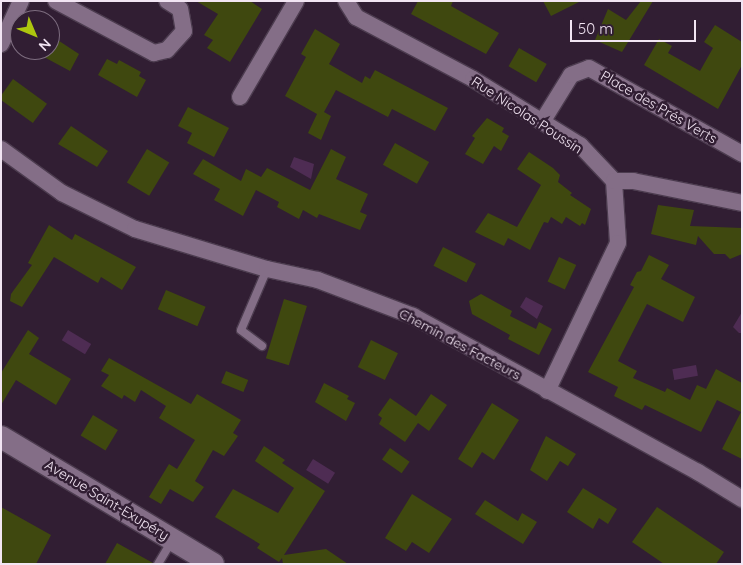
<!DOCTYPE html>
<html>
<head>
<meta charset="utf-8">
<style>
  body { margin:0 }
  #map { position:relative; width:743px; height:565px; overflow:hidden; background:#311e33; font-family:Quicksand,sans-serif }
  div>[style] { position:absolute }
  .water>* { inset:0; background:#4e2c53; transform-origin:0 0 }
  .building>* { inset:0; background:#3f480f; transform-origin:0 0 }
  .roads { filter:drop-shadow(1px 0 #4c3c4f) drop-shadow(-1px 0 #4c3c4f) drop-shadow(0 1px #4c3c4f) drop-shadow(0 -1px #4c3c4f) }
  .lane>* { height:8px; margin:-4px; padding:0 4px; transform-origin:4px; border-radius:4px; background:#846e87 }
  .street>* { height:16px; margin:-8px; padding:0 8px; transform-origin:8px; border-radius:8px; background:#846e87 }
  .secondary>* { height:22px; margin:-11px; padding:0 11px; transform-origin:11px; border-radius:11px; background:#846e87 }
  span { translate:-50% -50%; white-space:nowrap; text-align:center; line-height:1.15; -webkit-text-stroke:5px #311e33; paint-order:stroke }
  .street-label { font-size:14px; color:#f2e5f3 }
  .frame { position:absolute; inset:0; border:2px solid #f2e5f3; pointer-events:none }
  .north { position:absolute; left:10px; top:10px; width:50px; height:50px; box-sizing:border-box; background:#311e33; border:1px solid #7e6e80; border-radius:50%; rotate:135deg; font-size:14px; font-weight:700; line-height:20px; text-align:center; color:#f2e5f3 }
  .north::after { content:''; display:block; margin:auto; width:18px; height:22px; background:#adc60e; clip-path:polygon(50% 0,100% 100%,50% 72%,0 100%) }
  .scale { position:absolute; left:570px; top:20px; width:126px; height:22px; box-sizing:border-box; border:2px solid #f2e5f3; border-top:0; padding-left:6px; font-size:15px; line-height:18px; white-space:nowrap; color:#f2e5f3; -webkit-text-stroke:4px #311e33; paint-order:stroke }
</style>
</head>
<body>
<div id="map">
  <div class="water">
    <div style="clip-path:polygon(294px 157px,314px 164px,311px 179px,290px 167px)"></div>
    <div style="clip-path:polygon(526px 297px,543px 306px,537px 319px,520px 307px)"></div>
    <div style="clip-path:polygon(742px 312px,742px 333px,739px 333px,733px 327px)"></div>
    <div style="left:68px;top:330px;width:27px;height:12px;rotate:31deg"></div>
    <div style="left:696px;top:365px;width:11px;height:24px;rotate:80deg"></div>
    <div style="left:313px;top:459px;width:26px;height:13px;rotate:32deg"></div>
  </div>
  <div class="building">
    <div style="clip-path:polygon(196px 1px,250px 1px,262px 9px,230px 62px,207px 48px,213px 40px,204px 35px,218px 14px)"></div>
    <div style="clip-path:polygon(418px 1px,453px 1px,451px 6px,499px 33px,486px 54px,411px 14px)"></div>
    <div style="clip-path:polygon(543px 1px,581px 1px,551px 16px)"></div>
    <div style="clip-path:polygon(641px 1px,653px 1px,622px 52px,595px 40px,608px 9px,626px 20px)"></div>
    <div style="clip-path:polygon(715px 25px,742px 42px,742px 65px,718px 109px,644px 65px,659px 39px,672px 46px,668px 53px,700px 71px,713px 48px,704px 42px)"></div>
    <div style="clip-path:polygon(315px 29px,340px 44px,329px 64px,362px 83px,365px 76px,370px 79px,375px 70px,448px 108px,435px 131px,392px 109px,388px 117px,336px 90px,324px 112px,331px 116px,321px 140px,308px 133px,317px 114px,285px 96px,306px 57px,301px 54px)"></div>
    <div style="clip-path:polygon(50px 35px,79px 54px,70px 71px,31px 50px,50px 50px)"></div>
    <div style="left:519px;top:48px;width:32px;height:21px;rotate:30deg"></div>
    <div style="clip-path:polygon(107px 59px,117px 64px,119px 60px,141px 72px,139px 76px,146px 80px,137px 97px,98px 75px)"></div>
    <div style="left:13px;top:79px;width:42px;height:24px;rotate:36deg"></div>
    <div style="clip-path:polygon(188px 107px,229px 128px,214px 157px,187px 143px,192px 133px,178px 126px)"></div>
    <div style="clip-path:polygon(487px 118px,504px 128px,502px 132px,509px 136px,501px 151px,494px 146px,483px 164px,465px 154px,475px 138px,472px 136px)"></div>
    <div style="clip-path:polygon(71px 126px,108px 151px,97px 167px,58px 144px)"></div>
    <div style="left:395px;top:143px;width:39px;height:25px;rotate:29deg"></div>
    <div style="left:147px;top:149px;width:26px;height:39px;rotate:31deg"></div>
    <div style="clip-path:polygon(331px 149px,346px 157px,336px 179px,368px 194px,360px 212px,367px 215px,360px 230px,319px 214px,317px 218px,303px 210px,299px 219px,277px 207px,279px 202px,256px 190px,243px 216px,214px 200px,220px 189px,193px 174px,203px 159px,241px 181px,246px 169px,261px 177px,267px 168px,310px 190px)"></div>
    <div style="clip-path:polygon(529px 152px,553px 168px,560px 175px,558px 182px,572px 193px,570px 195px,591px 209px,585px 225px,582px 223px,580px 226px,566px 217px,562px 224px,551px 217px,548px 223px,544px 222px,530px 250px,508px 238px,504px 246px,475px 232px,488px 213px,517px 227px,541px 185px,517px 169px)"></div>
    <div style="clip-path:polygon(658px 205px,694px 210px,690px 226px,742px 228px,742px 254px,730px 259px,725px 254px,714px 254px,698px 236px,696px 245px,651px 234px)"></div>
    <div style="clip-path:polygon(49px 225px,72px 240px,75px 234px,136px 267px,122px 290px,101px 277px,98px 283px,54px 257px,22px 307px,10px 301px,11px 294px,32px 265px,28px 263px)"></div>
    <div style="left:443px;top:247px;width:37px;height:21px;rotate:27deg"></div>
    <div style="clip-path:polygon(649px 255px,669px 265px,661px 279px,695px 297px,683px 322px,647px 304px,618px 361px,637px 371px,633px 378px,665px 392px,667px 388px,690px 400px,697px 385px,706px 389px,716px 369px,742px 383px,742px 459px,722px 449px,741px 412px,717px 400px,701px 432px,645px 405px,642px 410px,614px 396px,618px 387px,588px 372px,634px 287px,630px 285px,637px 272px,641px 271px)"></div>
    <div style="left:559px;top:257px;width:19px;height:27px;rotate:25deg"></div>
    <div style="left:166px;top:290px;width:43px;height:21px;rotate:23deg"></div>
    <div style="clip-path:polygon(481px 294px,512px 311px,510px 316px,536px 329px,539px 322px,552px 329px,539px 355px,508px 339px,510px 335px,472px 314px,469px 301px)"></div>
    <div style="left:284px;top:299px;width:24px;height:62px;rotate:17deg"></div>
    <div style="clip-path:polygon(28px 330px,39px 338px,29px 354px,71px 379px,56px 405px,16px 380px,1px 405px,1px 373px)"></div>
    <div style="left:371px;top:340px;width:30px;height:30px;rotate:26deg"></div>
    <div style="clip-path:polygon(109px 358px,191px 404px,197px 394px,241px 420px,233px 433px,238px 436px,224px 456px,213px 450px,195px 481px,204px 487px,193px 502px,170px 489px,161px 504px,149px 497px,169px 464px,177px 469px,195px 440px,159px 418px,166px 406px,141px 390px,135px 402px,124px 395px,122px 399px,101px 386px,109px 375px,101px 371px)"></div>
    <div style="left:226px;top:371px;width:24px;height:13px;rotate:22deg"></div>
    <div style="clip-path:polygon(324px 383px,349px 396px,347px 399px,355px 403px,346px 421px,315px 402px)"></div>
    <div style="clip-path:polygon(431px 394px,447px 405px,429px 431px,418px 423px,405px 442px,379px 424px,382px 418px,378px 415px,390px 398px,416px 416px)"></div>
    <div style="clip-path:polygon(492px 403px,519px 420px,494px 460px,482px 452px,472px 468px,458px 459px)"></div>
    <div style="left:93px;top:415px;width:29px;height:24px;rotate:31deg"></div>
    <div style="clip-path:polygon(546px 436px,576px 454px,568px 466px,560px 461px,547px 481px,530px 470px)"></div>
    <div style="clip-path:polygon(264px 446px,285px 460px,282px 463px,325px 491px,284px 555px,326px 549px,348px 564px,283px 564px,282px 558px,279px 562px,257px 548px,260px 544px,215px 517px,233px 489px,278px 513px,294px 488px,255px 461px)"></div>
    <div style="left:390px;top:448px;width:24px;height:14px;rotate:35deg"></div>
    <div style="clip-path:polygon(583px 488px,617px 509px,608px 524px,599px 518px,593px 529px,567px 512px)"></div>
    <div style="clip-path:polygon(412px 494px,452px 519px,429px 553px,412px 542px,406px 551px,385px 538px)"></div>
    <div style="clip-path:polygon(485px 500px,518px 521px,522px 513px,537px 522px,523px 544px,475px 514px)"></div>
    <div style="clip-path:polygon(1px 507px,51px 535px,36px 564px,1px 564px)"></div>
    <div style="clip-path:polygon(657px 507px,724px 552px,716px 564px,664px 564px,632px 542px)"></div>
    <div style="clip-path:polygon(117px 543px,153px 563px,152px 564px,105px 564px)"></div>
  </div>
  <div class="roads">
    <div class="lane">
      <div style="left:262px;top:346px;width:26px;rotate:-143deg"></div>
      <div style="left:241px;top:330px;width:66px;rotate:-66.9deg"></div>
      <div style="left:158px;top:564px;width:26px;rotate:-59deg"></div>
    </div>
    <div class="street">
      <div style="left:56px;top:1px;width:111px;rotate:28deg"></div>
      <div style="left:154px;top:53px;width:13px;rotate:-13deg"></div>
      <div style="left:167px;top:50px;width:25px;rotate:-48deg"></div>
      <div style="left:184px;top:31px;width:22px;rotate:-100deg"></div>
      <div style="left:180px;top:9px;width:15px;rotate:-148deg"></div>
      <div style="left:346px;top:1px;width:19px;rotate:58deg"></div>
      <div style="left:356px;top:17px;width:132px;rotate:27.9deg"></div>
      <div style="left:473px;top:79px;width:126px;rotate:31.7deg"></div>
      <div style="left:580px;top:145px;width:50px;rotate:46.6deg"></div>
      <div style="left:614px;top:181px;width:62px;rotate:86.3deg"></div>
      <div style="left:618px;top:243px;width:164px;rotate:115.6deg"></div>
      <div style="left:1px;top:44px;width:47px;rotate:-65.1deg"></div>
      <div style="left:240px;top:97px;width:111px;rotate:-59.7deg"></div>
      <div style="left:542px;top:122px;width:55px;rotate:-58.3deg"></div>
      <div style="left:571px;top:75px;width:19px;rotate:-21deg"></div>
      <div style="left:589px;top:68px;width:176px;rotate:29.3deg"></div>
      <div style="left:1px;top:149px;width:75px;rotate:35.8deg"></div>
      <div style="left:62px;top:193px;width:81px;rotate:26.3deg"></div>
      <div style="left:135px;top:229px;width:138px;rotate:16.9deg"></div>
      <div style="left:267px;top:269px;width:52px;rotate:12.2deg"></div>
      <div style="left:318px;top:280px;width:102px;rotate:20.8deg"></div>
      <div style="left:413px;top:316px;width:325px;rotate:28.7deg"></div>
      <div style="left:698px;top:472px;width:52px;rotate:31.5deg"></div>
      <div style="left:614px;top:181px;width:19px"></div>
      <div style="left:633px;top:181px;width:111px;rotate:11.4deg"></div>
    </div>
    <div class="secondary">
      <div style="left:1px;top:437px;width:247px;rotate:30.9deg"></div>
    </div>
  </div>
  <div class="street-label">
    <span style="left:659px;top:107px;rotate:30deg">Place des Prés Verts</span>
    <span style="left:527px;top:115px;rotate:33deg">Rue Nicolas Poussin</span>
    <span style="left:460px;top:344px;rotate:28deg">Chemin des Facteurs</span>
    <span style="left:107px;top:500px;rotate:31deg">Avenue Saint-Exupéry</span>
  </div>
  <div class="frame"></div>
  <div class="north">N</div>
  <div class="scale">50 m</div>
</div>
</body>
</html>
